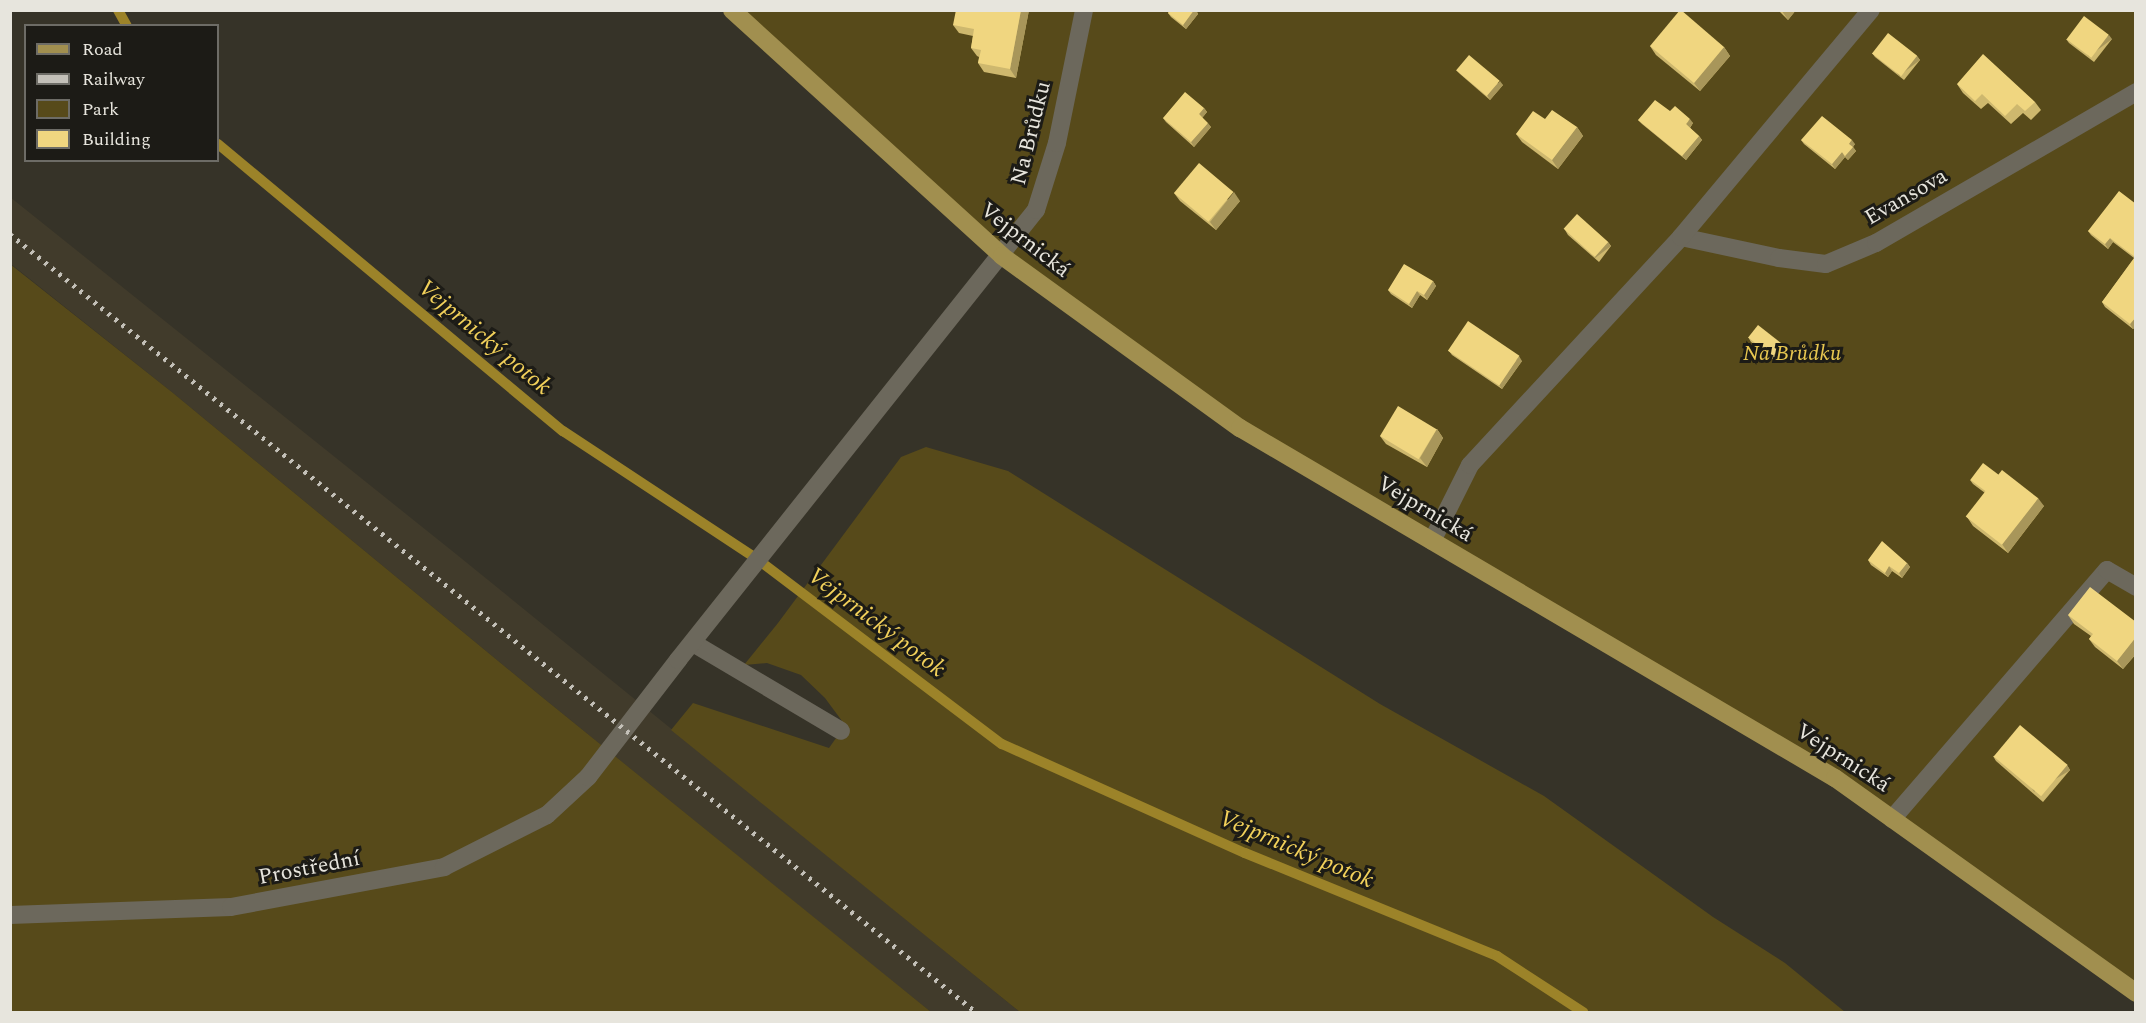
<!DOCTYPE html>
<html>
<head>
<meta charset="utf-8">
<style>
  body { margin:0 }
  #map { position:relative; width:2146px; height:1023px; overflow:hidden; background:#363328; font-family:Spectral,serif }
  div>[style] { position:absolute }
  .built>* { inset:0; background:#413b2b }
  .green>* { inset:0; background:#574a1a }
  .stream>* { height:10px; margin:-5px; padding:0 5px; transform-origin:5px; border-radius:5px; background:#9c8329 }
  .minor>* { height:18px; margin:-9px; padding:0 9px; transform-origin:9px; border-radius:9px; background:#6c685c }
  .major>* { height:18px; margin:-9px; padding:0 9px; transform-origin:9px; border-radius:9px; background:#a18f4f }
  .rail>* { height:4.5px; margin-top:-2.25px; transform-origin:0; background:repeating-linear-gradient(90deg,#c3c0b8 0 3px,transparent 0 9px) }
  .wall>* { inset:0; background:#ceb86e }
  .shaded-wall>* { inset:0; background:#a8965a; transform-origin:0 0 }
  .building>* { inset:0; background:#f0d680; transform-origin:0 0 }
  span { translate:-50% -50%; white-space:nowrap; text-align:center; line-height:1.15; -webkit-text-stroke:6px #1c1b16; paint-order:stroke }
  .street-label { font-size:22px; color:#e7e5dd }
  .park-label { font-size:22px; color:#e8c750; font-style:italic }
  .water-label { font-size:24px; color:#f1d05a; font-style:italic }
  .frame { position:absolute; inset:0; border:12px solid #e7e5dd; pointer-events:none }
  .legend { position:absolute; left:24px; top:24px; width:195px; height:138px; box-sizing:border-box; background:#1c1b16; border:2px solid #6d6c66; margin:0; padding:8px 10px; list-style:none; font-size:18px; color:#e7e5dd }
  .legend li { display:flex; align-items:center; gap:12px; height:30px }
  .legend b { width:30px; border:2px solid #6d6c66 }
</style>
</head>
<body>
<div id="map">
  <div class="built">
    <div style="clip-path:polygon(10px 197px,456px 554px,1020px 1012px,931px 1012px,877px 969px,542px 697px,173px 393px,11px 264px)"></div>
  </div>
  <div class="green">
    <div style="clip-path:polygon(732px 11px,2135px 11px,2135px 993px,1835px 778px,1240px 428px,1067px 304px)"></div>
    <div style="clip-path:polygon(10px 264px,173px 393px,542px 697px,931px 1012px,11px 1012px)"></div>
    <div style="clip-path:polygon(926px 447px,1008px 471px,1380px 704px,1544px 796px,1713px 917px,1785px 963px,1845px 1012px,1020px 1012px,671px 730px,693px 703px,829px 748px,841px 731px,842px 721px,825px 698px,801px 675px,767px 663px,744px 665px,778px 623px,901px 457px)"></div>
  </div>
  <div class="stream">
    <div style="left:118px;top:10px;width:18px;rotate:61deg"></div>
    <div style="left:218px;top:144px;width:449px;rotate:39.8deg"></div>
    <div style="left:563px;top:431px;width:232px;rotate:33.4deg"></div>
    <div style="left:757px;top:559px;width:307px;rotate:37.1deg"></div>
    <div style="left:1002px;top:744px;width:266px;rotate:24.2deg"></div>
    <div style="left:1245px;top:853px;width:272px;rotate:22.2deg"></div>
    <div style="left:1497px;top:956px;width:103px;rotate:33.1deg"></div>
  </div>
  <div class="minor">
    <div style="left:1681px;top:237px;width:100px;rotate:12.1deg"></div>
    <div style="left:1779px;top:258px;width:47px;rotate:7.3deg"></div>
    <div style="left:1826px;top:264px;width:54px;rotate:-22.8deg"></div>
    <div style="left:1876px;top:243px;width:301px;rotate:-30.1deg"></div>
    <div style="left:1432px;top:541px;width:85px;rotate:-63.4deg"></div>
    <div style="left:1470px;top:465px;width:311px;rotate:-47.2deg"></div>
    <div style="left:1681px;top:237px;width:296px;rotate:-50.1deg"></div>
    <div style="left:693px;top:643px;width:172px;rotate:30.7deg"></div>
    <div style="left:1892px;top:819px;width:329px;rotate:-49.2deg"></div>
    <div style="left:2107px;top:570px;width:34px;rotate:30deg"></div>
    <div style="left:10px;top:915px;width:221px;rotate:-2.1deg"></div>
    <div style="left:231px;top:907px;width:217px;rotate:-10.6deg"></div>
    <div style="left:444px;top:867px;width:115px;rotate:-26.8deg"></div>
    <div style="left:547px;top:815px;width:56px;rotate:-42.8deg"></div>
    <div style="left:588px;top:777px;width:148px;rotate:-52.4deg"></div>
    <div style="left:678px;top:660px;width:575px;rotate:-51.5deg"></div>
    <div style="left:1036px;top:210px;width:70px;rotate:-72.6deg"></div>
    <div style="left:1057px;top:143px;width:136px;rotate:-78.5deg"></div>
  </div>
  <div class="major">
    <div style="left:732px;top:10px;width:365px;rotate:42.3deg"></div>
    <div style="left:1002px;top:256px;width:294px;rotate:35.9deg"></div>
    <div style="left:1240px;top:428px;width:690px;rotate:30.47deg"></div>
    <div style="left:1835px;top:778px;width:370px;rotate:35.5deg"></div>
  </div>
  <div class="rail">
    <div style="left:10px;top:234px;width:1240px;rotate:38.85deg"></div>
  </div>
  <div class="wall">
    <div style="clip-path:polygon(1029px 10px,1016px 78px,984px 72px,978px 63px,979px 57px,977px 56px,971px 48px,973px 36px,959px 33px,953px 25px)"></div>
    <div style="clip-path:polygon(1170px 10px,1196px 10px,1198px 14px,1186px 29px,1171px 17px,1168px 13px)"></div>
    <div style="clip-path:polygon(1778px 10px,1796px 10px,1788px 20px)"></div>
    <div style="clip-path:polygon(2066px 39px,2112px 39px,2094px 62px,2069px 43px)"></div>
    <div style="clip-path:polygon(1650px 46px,1724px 47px,1730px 56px,1700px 91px,1656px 55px)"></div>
    <div style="clip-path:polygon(1872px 53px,1917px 56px,1920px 60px,1904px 80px,1875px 57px)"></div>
    <div style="clip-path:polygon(1456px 70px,1503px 85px,1490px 100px,1460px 74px)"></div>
    <div style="clip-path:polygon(1957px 84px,2035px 102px,2041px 110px,2031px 120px,2023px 113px,2011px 124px,1988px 103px,1981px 109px,1963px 93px)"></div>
    <div style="clip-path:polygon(1204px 108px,1207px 112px,1202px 118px,1211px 127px,1194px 147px,1166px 122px,1163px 118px)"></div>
    <div style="clip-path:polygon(1670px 111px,1693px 123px,1690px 128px,1699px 136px,1702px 140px,1686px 160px,1642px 124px,1638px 120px)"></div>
    <div style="clip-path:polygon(1545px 119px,1577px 127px,1583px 136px,1558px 169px,1522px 142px,1516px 134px)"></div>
    <div style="clip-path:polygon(1801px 140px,1855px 144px,1853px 147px,1856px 151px,1848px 160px,1845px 157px,1835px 169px,1804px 144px)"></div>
    <div style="clip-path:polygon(1174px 193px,1240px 201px,1216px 230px,1180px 201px)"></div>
    <div style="clip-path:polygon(2136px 204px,2136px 326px,2133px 329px,2105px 307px,2102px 302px,2134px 258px,2113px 242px,2108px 249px,2091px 235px,2088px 231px)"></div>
    <div style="clip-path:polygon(1565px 230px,1608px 242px,1611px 246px,1599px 262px,1568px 235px)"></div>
    <div style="clip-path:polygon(1433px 281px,1436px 286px,1427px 300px,1420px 295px,1412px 308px,1391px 294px,1388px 290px)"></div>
    <div style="clip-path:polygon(1748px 337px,1782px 344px,1785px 349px,1775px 361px,1751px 342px)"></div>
    <div style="clip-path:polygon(1449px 351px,1522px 361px,1502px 389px,1452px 355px)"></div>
    <div style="clip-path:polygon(1437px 429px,1443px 438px,1427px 467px,1386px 444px,1380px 436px)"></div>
    <div style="clip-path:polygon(1999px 475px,2044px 506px,2008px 553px,1973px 526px,1967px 517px,1985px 493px,1973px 484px,1970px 480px)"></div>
    <div style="clip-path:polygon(1868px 560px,1907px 563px,1910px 567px,1902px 578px,1892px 571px,1888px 577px,1871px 565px)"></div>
    <div style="clip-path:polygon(2068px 615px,2136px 622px,2136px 654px,2123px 669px,2095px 647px,2089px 639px,2091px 636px,2074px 624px)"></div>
    <div style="clip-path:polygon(1993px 756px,2067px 765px,2070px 770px,2043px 802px,1996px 761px)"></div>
  </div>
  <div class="shaded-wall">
    <div style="clip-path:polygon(1021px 10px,1029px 10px,1016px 78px,1010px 69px)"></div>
    <div style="clip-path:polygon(1194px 10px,1196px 10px,1198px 14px,1186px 29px,1183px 25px)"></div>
    <div style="clip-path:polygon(1782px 10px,1796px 10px,1788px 20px,1782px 11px)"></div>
    <div style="left:2109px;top:35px;width:5px;height:29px;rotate:53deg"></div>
    <div style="clip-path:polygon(1724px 47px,1730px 56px,1700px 91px,1694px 83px)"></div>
    <div style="left:1917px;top:56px;width:5px;height:26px;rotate:53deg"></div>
    <div style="clip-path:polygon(1500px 81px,1503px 85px,1490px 100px,1487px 95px)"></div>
    <div style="clip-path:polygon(1204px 108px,1207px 112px,1202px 118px,1199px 114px)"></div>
    <div style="clip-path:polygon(1690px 119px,1693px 123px,1689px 129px,1686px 124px)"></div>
    <div style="clip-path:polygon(1208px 123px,1211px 127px,1194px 147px,1191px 142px)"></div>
    <div style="clip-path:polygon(1577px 127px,1583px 136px,1558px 169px,1552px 160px)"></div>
    <div style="clip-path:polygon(1699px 136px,1702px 140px,1686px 160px,1682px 156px)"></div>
    <div style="clip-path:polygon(1852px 140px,1855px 144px,1852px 148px,1849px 144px)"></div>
    <div style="clip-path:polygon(1853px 147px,1856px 151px,1848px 160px,1845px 156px)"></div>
    <div style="clip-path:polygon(1842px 152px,1845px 157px,1835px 169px,1832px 164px)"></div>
    <div style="clip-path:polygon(1234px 192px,1240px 201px,1216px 230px,1210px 222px)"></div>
    <div style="clip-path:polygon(2110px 238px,2113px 242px,2108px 249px,2105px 244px)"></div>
    <div style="left:1608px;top:242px;width:5px;height:20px;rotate:53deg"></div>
    <div style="clip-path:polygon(1433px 281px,1436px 286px,1427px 300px,1424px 295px)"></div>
    <div style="clip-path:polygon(1417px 291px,1420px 295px,1412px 308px,1409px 304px)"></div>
    <div style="clip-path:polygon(2136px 317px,2136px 326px,2133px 329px,2130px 324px)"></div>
    <div style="clip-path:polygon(1782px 344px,1785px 349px,1775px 361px,1772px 357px)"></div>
    <div style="clip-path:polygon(1519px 356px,1522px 361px,1502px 389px,1499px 385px)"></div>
    <div style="clip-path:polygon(1437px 429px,1443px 438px,1427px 467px,1420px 458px)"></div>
    <div style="clip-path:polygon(2038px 498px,2044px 506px,2008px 553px,2002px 544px)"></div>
    <div style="clip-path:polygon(1907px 563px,1910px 567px,1902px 578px,1899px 573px)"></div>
    <div style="clip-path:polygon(1889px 566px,1892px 571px,1888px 577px,1885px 573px)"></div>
    <div style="clip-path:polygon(2136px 637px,2136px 654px,2123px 669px,2117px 661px)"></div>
    <div style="left:2067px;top:765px;width:6px;height:42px;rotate:59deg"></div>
  </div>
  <div class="building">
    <div style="clip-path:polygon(956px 10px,1021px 10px,1010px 69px,978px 63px,981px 50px,971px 48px,974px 29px,953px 25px)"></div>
    <div style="clip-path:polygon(1170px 10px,1194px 10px,1183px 25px,1168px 13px)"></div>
    <div style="clip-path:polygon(1680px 10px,1681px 10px,1724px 47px,1694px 83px,1650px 46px)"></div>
    <div style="left:2084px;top:16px;width:31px;height:29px;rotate:37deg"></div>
    <div style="left:1888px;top:33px;width:37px;height:26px;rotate:38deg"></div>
    <div style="clip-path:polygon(1983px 54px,2035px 102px,2025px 111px,2017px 104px,2005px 116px,1982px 94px,1975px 101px,1957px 84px)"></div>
    <div style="left:1469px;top:55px;width:40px;height:20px;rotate:40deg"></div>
    <div style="clip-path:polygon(1185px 92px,1204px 108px,1199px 114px,1208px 123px,1191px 142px,1163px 118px)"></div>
    <div style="clip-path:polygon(1655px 100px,1670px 111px,1675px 106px,1690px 119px,1686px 124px,1699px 136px,1682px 156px,1638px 120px)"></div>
    <div style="clip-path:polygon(1552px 110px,1577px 127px,1552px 160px,1516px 134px,1533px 111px,1545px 119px)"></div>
    <div style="clip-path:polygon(1822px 116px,1852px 140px,1849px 144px,1853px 147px,1845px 156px,1842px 152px,1832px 164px,1801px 140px)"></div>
    <div style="left:1199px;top:163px;width:45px;height:39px;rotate:40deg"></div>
    <div style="clip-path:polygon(2119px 191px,2136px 204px,2136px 317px,2130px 324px,2102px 302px,2135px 257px,2110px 238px,2105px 244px,2088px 231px)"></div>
    <div style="left:1577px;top:214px;width:42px;height:20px;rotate:42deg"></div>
    <div style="clip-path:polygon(1404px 264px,1433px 281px,1424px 295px,1417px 291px,1409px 304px,1388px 290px)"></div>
    <div style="left:1468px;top:321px;width:62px;height:36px;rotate:34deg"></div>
    <div style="left:1758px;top:325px;width:31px;height:16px;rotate:38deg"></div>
    <div style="left:1398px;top:406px;width:45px;height:35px;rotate:31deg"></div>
    <div style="left:1983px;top:463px;width:20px;height:21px;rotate:37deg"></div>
    <div style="left:2002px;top:470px;width:46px;height:59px;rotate:38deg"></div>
    <div style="clip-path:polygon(1882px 541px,1907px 563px,1899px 573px,1889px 566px,1885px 573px,1868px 560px)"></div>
    <div style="clip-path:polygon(2090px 587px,2136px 622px,2136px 637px,2117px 661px,2089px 639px,2093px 634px,2068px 615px)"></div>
    <div style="left:2020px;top:725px;width:62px;height:41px;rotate:40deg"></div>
  </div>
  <div class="street-label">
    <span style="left:1031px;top:133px;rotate:-76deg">Na Brůdku</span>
    <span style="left:1906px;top:197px;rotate:-30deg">Evansova</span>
    <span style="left:1025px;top:240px;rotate:38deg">Vejprnická</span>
    <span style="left:1425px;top:509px;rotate:31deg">Vejprnická</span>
    <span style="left:1843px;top:758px;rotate:33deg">Vejprnická</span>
    <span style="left:309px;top:868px;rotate:-11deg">Prostřední</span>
  </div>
  <div class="park-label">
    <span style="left:1792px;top:354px">Na Brůdku</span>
  </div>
  <div class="water-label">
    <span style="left:484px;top:338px;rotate:40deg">Vejprnický potok</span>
    <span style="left:876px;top:623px;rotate:37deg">Vejprnický potok</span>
    <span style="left:1296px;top:850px;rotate:23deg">Vejprnický potok</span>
  </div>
  <div class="frame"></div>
  <ul class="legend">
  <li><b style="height:8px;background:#a18f4f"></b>Road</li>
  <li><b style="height:8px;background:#c3c0b8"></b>Railway</li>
  <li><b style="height:16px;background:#574a1a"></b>Park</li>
  <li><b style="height:16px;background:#f0d680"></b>Building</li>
  </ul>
</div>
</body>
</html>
